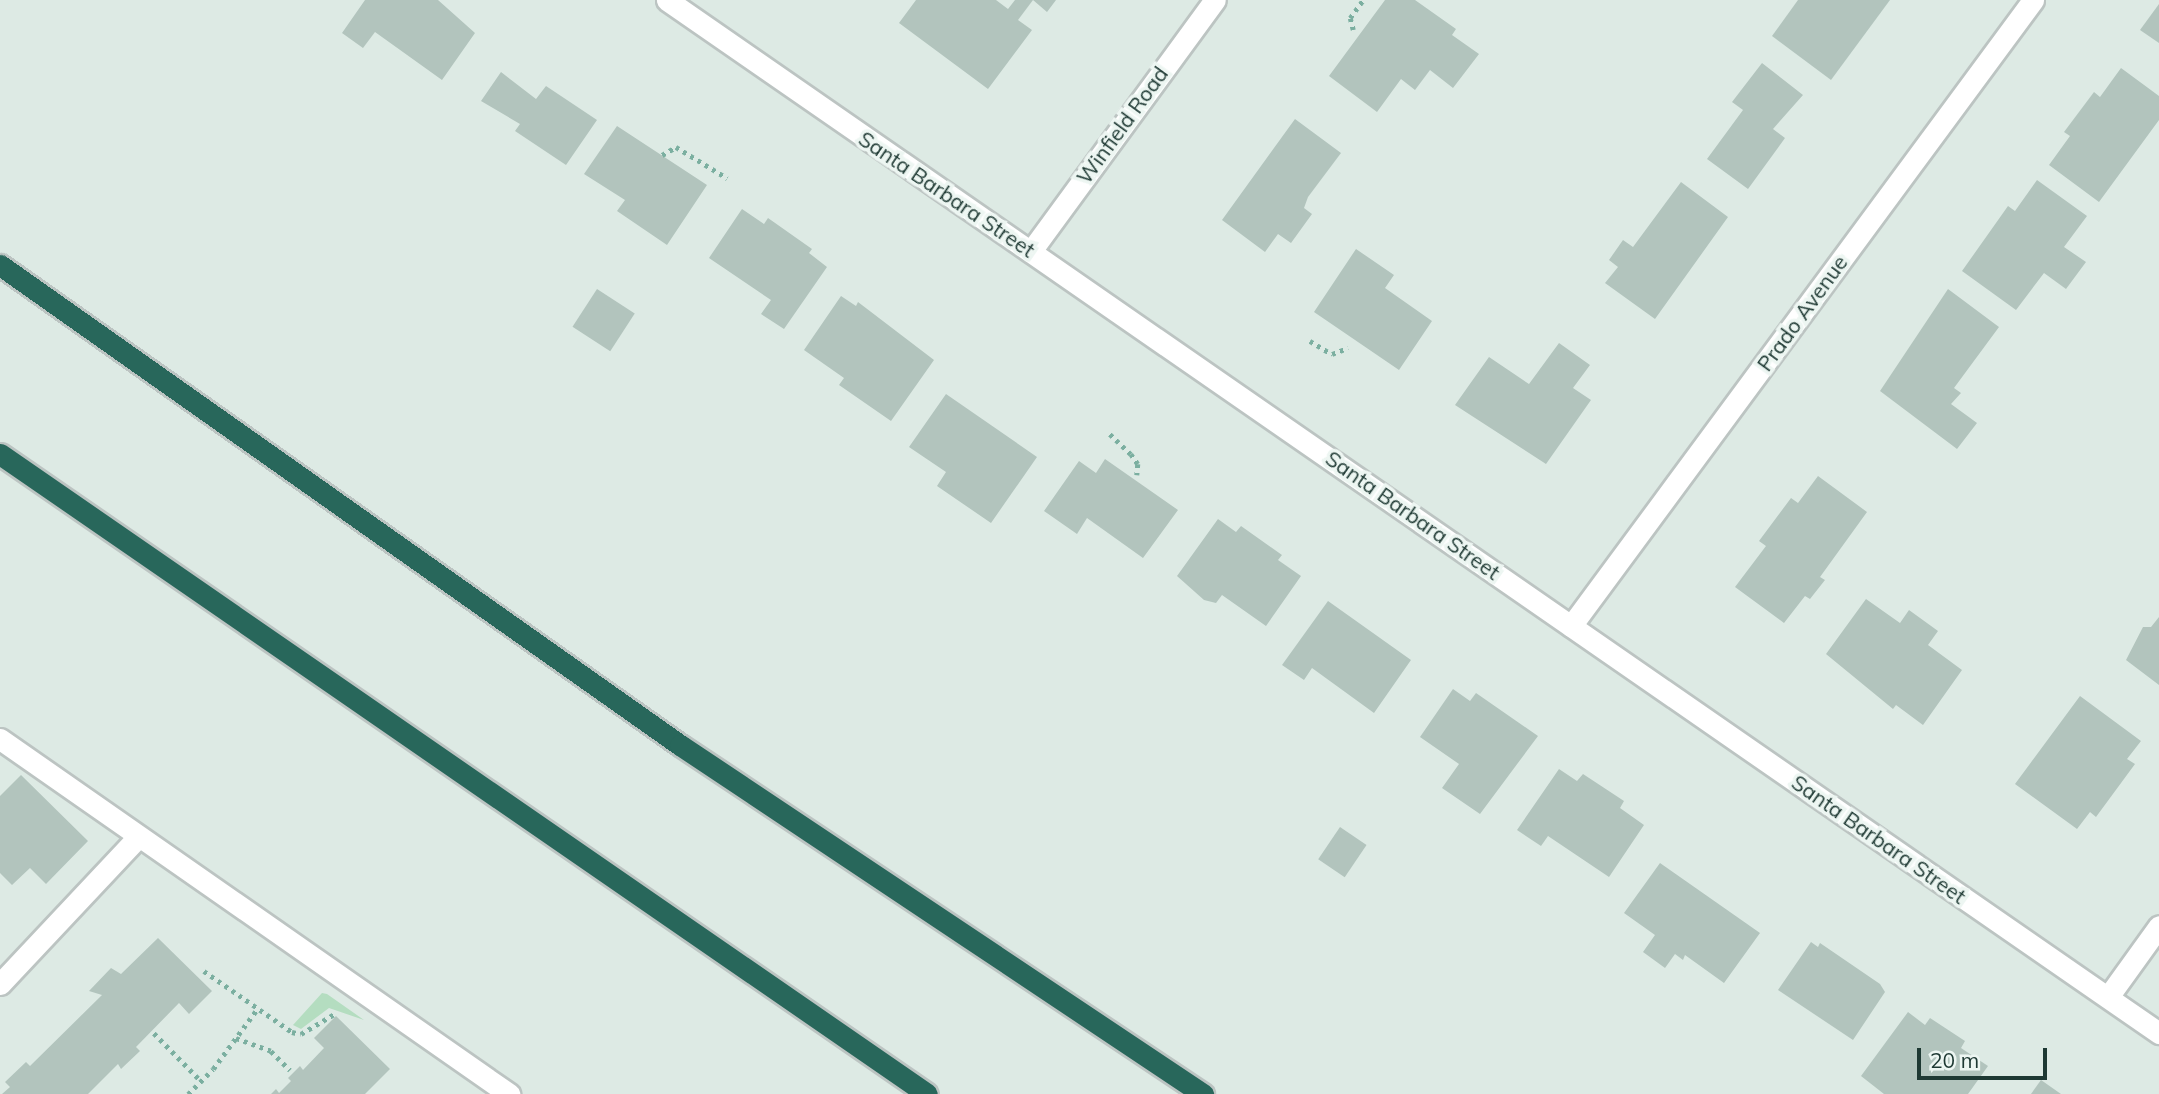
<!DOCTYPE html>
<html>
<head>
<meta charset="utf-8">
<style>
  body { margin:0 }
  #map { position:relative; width:2159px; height:1094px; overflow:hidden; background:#ddeae4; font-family:Mulish,sans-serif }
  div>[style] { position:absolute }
  .green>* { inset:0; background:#b4ddc0 }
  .building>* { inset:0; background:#b2c4bd; transform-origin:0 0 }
  .path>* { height:4.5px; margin-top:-2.25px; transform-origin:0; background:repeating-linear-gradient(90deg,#7bafa0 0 3.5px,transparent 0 8.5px) }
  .roads { filter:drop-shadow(2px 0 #bcc4c2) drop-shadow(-2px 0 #bcc4c2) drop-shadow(0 2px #bcc4c2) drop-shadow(0 -2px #bcc4c2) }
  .street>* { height:21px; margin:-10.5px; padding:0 10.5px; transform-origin:10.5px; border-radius:10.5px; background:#fff }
  .highway>* { height:21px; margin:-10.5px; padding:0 10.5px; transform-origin:10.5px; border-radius:10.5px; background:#28675b }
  span { translate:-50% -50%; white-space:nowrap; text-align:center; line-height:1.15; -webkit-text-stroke:7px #edf6f2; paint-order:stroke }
  .street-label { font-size:21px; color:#1e3933 }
  .scale { position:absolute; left:1917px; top:1048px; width:130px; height:32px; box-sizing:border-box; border:4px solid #1e3933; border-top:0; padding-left:9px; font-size:21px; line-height:24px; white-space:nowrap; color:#1e3933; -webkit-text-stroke:5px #edf6f2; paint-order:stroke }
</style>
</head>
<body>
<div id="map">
  <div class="green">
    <div style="clip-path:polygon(322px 993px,327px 994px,364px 1020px,329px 1008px,301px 1029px,293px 1025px)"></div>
  </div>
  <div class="building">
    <div style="clip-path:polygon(365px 0,438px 0,475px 33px,442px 80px,375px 32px,363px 48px,342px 33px)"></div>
    <div style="clip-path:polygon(916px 0,996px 0,1008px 9px,1015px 0,1056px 0,1047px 12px,1033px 0,1018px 20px,1032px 30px,988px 89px,899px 23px)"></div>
    <div style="clip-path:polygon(1385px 0,1415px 0,1456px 29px,1452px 35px,1479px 54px,1453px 88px,1430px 70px,1415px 90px,1401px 79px,1377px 112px,1329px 76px)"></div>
    <div style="clip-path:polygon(1798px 0,1890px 0,1831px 80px,1772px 36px)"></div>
    <div style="clip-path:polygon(2159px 4px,2159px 43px,2140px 30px)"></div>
    <div style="clip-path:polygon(1762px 63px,1803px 95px,1773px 129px,1785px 138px,1748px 189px,1707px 159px,1743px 110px,1732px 102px)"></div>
    <div style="clip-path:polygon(2121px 68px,2159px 96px,2159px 120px,2099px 202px,2049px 165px,2070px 136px,2064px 132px,2094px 92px,2100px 97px)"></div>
    <div style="clip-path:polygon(501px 72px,536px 99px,546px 86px,597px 120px,566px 165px,515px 131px,520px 124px,481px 101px)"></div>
    <div style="clip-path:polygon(1295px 119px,1341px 153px,1308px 197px,1304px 208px,1312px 214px,1291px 243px,1278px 234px,1265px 252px,1222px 220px)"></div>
    <div style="clip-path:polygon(617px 126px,707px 185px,667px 245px,617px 211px,625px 200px,584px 174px)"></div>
    <div style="clip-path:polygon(2037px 180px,2087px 216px,2064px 247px,2086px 262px,2066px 289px,2044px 273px,2016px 310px,1962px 271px,2008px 206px,2015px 211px)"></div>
    <div style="clip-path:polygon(1681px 182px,1728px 217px,1655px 319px,1605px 283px,1618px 267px,1609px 260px,1623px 240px,1633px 247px)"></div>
    <div style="clip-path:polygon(742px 209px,764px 224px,768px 218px,812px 249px,809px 253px,827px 267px,784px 329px,761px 314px,771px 300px,709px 258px)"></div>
    <div style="clip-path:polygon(1356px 249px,1394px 275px,1385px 288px,1432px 321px,1399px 370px,1314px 312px)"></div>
    <div style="left:597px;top:289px;width:45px;height:45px;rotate:33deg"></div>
    <div style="clip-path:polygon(1948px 289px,1999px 327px,1954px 388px,1961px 393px,1951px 404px,1977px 423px,1957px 449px,1880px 391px)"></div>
    <div style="clip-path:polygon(841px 296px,856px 306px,858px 302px,934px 360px,891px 421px,839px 385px,844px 378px,804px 350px)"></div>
    <div style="clip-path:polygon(1559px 343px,1590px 365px,1573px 388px,1591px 400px,1546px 464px,1455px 405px,1489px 357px,1529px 384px)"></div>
    <div style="clip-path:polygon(946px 394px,1037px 457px,991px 523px,937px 486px,946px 472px,909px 447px)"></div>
    <div style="clip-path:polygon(1105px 459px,1178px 510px,1143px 558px,1087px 518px,1077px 534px,1044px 511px,1079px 461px,1096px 473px)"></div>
    <div style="clip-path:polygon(1818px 476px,1867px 512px,1820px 577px,1825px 580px,1810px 599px,1805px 596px,1784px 623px,1735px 587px,1766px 546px,1759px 541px,1791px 498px,1798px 503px)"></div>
    <div style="clip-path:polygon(1218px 519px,1236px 532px,1241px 526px,1282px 555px,1278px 560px,1301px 576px,1266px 626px,1222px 595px,1216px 603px,1204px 600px,1177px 576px)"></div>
    <div style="clip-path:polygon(1866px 599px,1900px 623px,1909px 610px,1938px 631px,1928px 645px,1962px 670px,1923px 725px,1896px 705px,1893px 709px,1826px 654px)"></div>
    <div style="clip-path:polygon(1328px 601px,1411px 660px,1374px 713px,1312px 668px,1304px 680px,1282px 665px)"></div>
    <div style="clip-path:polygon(2159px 617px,2159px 685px,2126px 660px,2143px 627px,2151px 627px)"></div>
    <div style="clip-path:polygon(1453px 689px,1470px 701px,1476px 693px,1538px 736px,1480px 814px,1442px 788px,1459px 764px,1420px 737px)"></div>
    <div style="clip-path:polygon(2080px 696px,2141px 741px,2127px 759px,2135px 764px,2096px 817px,2090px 812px,2077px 829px,2015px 784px)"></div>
    <div style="clip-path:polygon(1559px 769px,1577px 781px,1583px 774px,1624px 801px,1620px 808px,1644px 825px,1609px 877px,1548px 836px,1541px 846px,1517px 830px)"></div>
    <div style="clip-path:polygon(21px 775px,88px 841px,46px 884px,30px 868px,12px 885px,0 873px,0 796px)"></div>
    <div style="left:1340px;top:827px;width:32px;height:39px;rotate:34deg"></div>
    <div style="clip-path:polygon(1660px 863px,1760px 933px,1724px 983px,1685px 955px,1683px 960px,1675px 954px,1665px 968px,1643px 952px,1655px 935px,1624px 913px)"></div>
    <div style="clip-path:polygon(158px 938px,212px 991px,189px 1014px,179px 1003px,136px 1047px,140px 1051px,121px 1069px,118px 1064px,88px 1094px,2px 1094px,10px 1087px,5px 1082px,26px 1062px,30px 1066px,102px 995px,89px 991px,111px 968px,121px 974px)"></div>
    <div style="clip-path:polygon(1811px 942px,1818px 947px,1820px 943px,1880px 984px,1885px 992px,1853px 1040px,1778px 990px)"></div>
    <div style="clip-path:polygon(1908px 1012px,1925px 1025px,1930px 1018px,1965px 1041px,1961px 1048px,1988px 1066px,1968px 1094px,1884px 1094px,1861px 1076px)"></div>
    <div style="clip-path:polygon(336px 1016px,390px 1069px,365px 1094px,271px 1094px,276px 1089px,279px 1093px,291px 1081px,288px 1078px,300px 1066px,303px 1070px,324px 1048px,314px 1038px)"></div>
    <div style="clip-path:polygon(2041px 1080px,2061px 1094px,2031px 1094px)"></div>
  </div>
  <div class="path">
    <div style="left:1353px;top:30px;width:12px;rotate:-104deg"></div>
    <div style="left:1350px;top:18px;width:22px;rotate:-54deg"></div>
    <div style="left:662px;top:155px;width:16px;rotate:-30deg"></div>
    <div style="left:676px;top:147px;width:60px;rotate:31.3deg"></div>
    <div style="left:1310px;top:341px;width:26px;rotate:31deg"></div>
    <div style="left:1332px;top:354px;width:17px;rotate:-21deg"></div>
    <div style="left:1110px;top:434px;width:29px;rotate:44deg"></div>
    <div style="left:1131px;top:454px;width:12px;rotate:55deg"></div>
    <div style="left:1138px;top:464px;width:11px;rotate:95deg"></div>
    <div style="left:204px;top:971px;width:107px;rotate:34.7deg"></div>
    <div style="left:292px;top:1032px;width:9px;rotate:13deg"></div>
    <div style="left:301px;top:1034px;width:39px;rotate:-31deg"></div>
    <div style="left:154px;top:1033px;width:67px;rotate:45.6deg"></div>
    <div style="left:236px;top:1038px;width:37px;rotate:20deg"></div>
    <div style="left:271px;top:1051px;width:27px;rotate:45deg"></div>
    <div style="left:188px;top:1094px;width:35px;rotate:-45deg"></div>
    <div style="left:213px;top:1069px;width:76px;rotate:-53.6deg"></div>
  </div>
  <div class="roads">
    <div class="street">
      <div style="left:667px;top:0;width:1815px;rotate:34.7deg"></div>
      <div style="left:1031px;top:251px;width:311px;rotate:-53.8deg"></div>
      <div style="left:1571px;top:626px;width:778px;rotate:-53.57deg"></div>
      <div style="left:0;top:739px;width:621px;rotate:34.89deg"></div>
      <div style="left:0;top:984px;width:202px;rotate:-46.8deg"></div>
      <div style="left:2108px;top:997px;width:87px;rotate:-54.3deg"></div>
    </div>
    <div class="highway">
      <div style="left:0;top:265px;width:832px;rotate:35.22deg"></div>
      <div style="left:680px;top:745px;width:629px;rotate:33.72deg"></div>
      <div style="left:0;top:454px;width:1126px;rotate:34.62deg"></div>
    </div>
  </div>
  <div class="street-label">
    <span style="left:1122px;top:125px;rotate:-54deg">Winfield Road</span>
    <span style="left:947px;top:194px;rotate:34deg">Santa Barbara Street</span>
    <span style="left:1802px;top:313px;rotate:-54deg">Prado Avenue</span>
    <span style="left:1413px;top:515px;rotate:35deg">Santa Barbara Street</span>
    <span style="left:1879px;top:839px;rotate:35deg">Santa Barbara Street</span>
  </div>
  <div class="scale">20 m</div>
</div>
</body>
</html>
